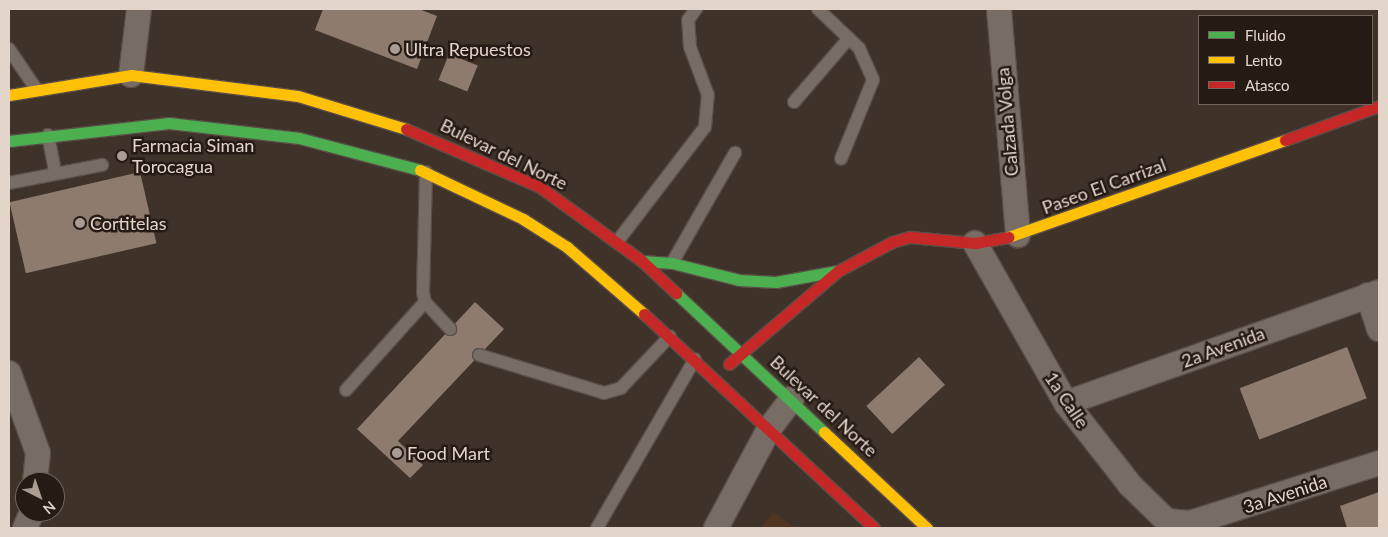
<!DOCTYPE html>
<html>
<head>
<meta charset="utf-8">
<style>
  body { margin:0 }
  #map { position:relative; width:1388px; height:537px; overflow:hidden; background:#3f3229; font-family:Lato,sans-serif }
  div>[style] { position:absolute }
  .built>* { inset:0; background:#503522 }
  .building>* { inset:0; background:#8e7b6e; transform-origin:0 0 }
  .roads { filter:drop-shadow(1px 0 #5a4e47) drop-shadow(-1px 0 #5a4e47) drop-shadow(0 1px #5a4e47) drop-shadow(0 -1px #5a4e47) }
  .lane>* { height:12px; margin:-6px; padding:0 6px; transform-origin:6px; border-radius:6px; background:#776d65 }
  .street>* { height:24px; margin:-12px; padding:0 12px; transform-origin:12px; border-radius:12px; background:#776d65 }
  .fast>* { height:11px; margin:-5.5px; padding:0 5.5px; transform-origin:5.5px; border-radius:5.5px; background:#4caf50 }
  .slow>* { height:11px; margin:-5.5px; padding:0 5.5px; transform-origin:5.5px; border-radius:5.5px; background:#ffc107 }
  .jam>* { height:11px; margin:-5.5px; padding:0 5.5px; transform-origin:5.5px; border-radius:5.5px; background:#c62828 }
  .dots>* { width:14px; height:14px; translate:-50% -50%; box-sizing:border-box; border:2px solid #261b14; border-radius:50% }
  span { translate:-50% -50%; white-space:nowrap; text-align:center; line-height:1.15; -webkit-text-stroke:5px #261b14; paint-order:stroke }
  .poi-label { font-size:18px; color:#e4d5cb }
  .left { translate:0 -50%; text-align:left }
  .street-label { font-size:18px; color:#e4d5cb }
  .frame { position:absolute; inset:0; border:10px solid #e4d5cb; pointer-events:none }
  .legend { position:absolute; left:1198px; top:15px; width:175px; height:90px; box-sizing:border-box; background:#261b14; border:1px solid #72655d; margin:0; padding:6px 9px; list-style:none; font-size:15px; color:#e4d5cb }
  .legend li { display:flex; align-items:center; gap:10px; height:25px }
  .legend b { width:25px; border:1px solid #72655d }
  .north { position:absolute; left:15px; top:472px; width:50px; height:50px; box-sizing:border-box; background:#261b14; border:1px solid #72655d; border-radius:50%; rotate:139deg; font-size:14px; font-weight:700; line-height:20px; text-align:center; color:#e4d5cb }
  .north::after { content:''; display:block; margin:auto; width:18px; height:22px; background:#aa9c92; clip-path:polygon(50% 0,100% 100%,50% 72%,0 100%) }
</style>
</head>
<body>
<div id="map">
  <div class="built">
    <div style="clip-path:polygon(773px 512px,796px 528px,761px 528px)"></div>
  </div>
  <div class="building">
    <div style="clip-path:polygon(323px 9px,419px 9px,437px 16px,417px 69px,315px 30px)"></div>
    <div style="left:449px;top:54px;width:31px;height:28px;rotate:22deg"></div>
    <div style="left:140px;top:172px;width:73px;height:134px;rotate:77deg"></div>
    <div style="clip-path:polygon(475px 302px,504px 329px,398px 441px,423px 465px,410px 478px,357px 429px)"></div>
    <div style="left:1347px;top:347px;width:55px;height:115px;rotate:69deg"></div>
    <div style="left:919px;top:357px;width:38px;height:72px;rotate:47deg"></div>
    <div style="clip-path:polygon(1379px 492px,1379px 528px,1347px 528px,1340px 506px)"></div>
  </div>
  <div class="roads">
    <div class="lane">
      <div style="left:818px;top:9px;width:57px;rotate:43.6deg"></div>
      <div style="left:859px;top:48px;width:35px;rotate:66deg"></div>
      <div style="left:873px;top:80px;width:85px;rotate:112.1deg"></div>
      <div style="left:9px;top:49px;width:50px;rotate:55.7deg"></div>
      <div style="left:794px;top:102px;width:84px;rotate:-49.3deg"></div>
      <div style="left:48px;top:135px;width:38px;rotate:79deg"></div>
      <div style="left:426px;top:172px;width:120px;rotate:91.4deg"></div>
      <div style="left:423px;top:292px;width:10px;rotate:79deg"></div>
      <div style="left:425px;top:302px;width:37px;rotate:47deg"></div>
      <div style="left:9px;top:183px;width:95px;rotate:-11deg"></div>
      <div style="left:617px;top:242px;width:145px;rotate:-52.6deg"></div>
      <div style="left:705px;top:127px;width:32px;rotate:-85deg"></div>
      <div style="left:708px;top:95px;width:51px;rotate:-110.6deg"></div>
      <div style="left:690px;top:47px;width:27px;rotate:-94deg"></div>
      <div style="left:688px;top:20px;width:14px;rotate:-54deg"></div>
      <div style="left:672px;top:263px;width:127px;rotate:-60.2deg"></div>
      <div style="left:479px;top:355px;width:131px;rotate:16.9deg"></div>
      <div style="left:604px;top:393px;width:18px;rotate:-16deg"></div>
      <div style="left:621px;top:388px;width:71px;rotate:-46.7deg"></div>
      <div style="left:346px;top:390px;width:118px;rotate:-48.1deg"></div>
      <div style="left:597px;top:528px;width:195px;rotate:-59.9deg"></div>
    </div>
    <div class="street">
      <div style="left:999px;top:9px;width:227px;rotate:85.2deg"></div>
      <div style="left:131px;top:75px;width:66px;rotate:-83.1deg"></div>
      <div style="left:975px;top:243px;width:184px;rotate:60.4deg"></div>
      <div style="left:1066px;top:403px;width:104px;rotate:52deg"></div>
      <div style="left:1130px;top:485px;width:52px;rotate:44.2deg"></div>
      <div style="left:1167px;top:521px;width:23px;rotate:5deg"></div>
      <div style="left:1190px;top:523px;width:198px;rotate:-17.6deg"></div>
      <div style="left:1368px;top:295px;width:36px;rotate:72deg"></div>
      <div style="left:9px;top:373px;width:85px;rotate:70.1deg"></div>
      <div style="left:38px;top:453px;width:29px;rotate:96deg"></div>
      <div style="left:1066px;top:403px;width:332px;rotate:-19.5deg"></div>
      <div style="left:25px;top:528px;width:17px;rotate:-66deg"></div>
      <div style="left:716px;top:528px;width:112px;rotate:-61.8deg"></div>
      <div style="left:769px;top:429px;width:38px;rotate:-53deg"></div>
    </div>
    <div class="fast">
      <div style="left:9px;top:141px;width:161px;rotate:-6.4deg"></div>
      <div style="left:169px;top:123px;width:131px;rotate:6.6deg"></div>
      <div style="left:299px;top:138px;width:125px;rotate:14.8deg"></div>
      <div style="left:642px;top:261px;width:30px;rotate:4deg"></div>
      <div style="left:672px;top:263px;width:69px;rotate:14.2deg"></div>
      <div style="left:739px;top:280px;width:37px;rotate:3deg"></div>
      <div style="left:776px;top:282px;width:62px;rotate:-10.2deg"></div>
      <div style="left:676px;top:293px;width:203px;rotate:43.2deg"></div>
    </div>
    <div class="slow">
      <div style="left:9px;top:95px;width:124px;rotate:-9.3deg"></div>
      <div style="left:131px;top:75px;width:168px;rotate:7.2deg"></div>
      <div style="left:298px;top:96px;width:113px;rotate:17deg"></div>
      <div style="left:420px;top:170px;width:114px;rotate:25.4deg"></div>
      <div style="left:523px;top:219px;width:52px;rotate:32.5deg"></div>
      <div style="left:567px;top:247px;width:102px;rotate:41deg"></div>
      <div style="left:1008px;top:237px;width:293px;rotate:-19.3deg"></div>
      <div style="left:824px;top:432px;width:141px;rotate:43deg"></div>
    </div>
    <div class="jam">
      <div style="left:406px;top:129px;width:146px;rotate:23.4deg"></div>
      <div style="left:540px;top:187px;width:126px;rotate:36deg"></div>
      <div style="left:642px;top:261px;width:47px;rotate:43.3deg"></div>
      <div style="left:1285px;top:140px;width:100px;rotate:-19.9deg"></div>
      <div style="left:644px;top:314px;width:314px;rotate:42.9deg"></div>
      <div style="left:729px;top:364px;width:143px;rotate:-40.5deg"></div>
      <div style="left:838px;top:271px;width:61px;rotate:-28.2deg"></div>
      <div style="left:892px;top:242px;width:19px;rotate:-16deg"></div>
      <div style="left:910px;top:237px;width:65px;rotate:5.3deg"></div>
      <div style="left:975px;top:243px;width:34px;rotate:-10deg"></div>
    </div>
  </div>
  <div class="dots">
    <div style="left:395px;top:49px;background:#aa9c92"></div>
    <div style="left:122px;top:156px;background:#aa9c92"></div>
    <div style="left:80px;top:223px;background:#aa9c92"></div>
    <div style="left:397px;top:453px;background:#aa9c92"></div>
  </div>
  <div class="poi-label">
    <span class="left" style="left:405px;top:49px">Ultra Repuestos</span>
    <span class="left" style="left:132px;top:156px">Farmacia Siman<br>Torocagua</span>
    <span class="left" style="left:90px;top:223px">Cortitelas</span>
    <span class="left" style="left:407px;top:453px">Food Mart</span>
  </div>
  <div class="street-label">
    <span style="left:1007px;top:122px;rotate:-95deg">Calzada Volga</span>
    <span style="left:504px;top:154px;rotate:26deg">Bulevar del Norte</span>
    <span style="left:1104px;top:186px;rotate:-20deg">Paseo El Carrizal</span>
    <span style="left:1223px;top:347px;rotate:-20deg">2a Avenida</span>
    <span style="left:1067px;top:400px;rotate:56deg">1a Calle</span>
    <span style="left:824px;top:406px;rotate:43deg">Bulevar del Norte</span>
    <span style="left:1285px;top:494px;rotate:-18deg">3a Avenida</span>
  </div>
  <div class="frame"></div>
  <ul class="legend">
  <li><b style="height:6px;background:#4caf50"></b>Fluido</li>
  <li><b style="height:6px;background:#ffc107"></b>Lento</li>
  <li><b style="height:6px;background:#c62828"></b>Atasco</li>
  </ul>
  <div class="north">N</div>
</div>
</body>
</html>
